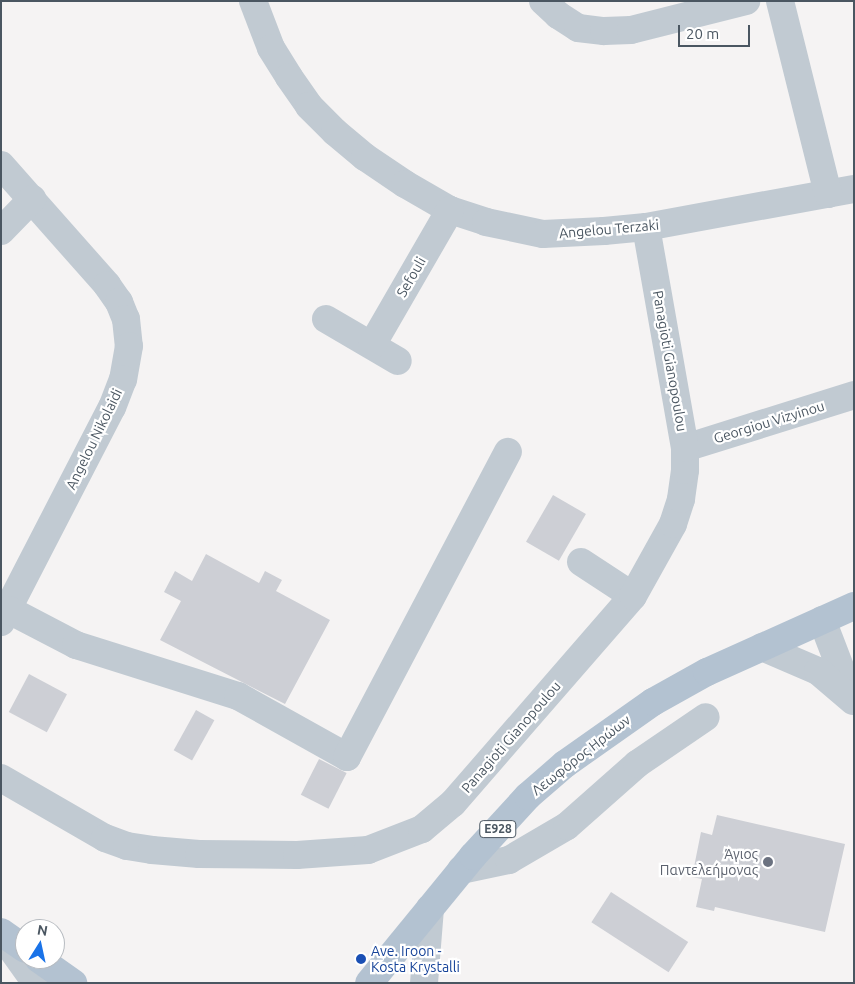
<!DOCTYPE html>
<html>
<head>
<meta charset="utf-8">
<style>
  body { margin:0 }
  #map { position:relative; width:855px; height:984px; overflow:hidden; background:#f5f3f3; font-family:Ubuntu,sans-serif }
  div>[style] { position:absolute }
  .building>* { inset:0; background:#cdcfd5; transform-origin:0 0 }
  .minor>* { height:28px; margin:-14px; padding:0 14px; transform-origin:14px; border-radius:14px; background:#c1cad2 }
  .major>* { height:28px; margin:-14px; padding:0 14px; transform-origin:14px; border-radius:14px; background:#b3c2d1 }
  .dots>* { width:14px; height:14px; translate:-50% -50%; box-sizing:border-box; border:2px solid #fff; border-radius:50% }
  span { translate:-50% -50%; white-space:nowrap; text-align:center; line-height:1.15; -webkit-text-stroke:4.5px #fff; paint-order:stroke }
  .shield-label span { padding:1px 4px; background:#fff; border:1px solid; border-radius:4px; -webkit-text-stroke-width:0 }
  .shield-label { font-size:12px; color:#4a5661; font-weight:700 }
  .street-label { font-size:14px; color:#4a5661 }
  .worship-label { font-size:14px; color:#5b616d }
  .right { translate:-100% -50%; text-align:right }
  .transit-label { font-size:14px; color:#164399 }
  .left { translate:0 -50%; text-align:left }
  .frame { position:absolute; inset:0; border:2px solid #4a5661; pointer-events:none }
  .north { position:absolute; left:15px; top:919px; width:50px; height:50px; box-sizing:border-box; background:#fff; border:1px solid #b7bbc0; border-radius:50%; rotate:10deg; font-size:14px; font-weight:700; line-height:20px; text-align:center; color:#4a5661 }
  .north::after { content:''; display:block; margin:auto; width:18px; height:22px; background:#1a73e8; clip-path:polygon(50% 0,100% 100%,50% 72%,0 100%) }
  .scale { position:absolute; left:678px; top:25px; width:72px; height:22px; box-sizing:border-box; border:2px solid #4a5661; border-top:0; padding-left:6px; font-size:15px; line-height:18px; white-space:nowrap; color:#4a5661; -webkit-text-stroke:4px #fff; paint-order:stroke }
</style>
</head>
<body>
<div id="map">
  <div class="building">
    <div style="left:553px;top:495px;width:38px;height:54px;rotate:30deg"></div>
    <div style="clip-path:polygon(206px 554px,259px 583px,265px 571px,282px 580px,276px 591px,330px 620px,285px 704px,160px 640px,181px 601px,164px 592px,175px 571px,192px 581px)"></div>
    <div style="left:29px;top:674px;width:43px;height:43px;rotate:28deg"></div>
    <div style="left:196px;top:710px;width:21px;height:46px;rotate:29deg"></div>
    <div style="left:319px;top:759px;width:31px;height:40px;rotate:27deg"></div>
    <div style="clip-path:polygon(717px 815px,845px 844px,825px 932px,715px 907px,714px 911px,696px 907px,702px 879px,692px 877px,701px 832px,712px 835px)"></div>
    <div style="left:611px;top:892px;width:92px;height:36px;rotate:33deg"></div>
  </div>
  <div class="minor">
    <div style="left:253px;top:1px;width:50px;rotate:69deg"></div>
    <div style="left:271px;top:48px;width:34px;rotate:58deg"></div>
    <div style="left:289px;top:77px;width:35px;rotate:55deg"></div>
    <div style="left:309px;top:106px;width:37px;rotate:45deg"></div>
    <div style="left:335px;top:132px;width:39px;rotate:40deg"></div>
    <div style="left:365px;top:157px;width:48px;rotate:34deg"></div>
    <div style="left:405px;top:184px;width:52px;rotate:30deg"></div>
    <div style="left:450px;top:210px;width:38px;rotate:18deg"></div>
    <div style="left:486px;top:222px;width:58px;rotate:11.9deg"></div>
    <div style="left:543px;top:234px;width:61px;rotate:-2.8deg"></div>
    <div style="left:604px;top:231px;width:42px;rotate:-5.4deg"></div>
    <div style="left:646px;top:227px;width:211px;rotate:-10.4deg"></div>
    <div style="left:543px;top:1px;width:21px;rotate:43deg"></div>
    <div style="left:558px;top:15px;width:24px;rotate:33deg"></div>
    <div style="left:578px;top:28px;width:26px;rotate:7deg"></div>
    <div style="left:604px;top:31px;width:27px;rotate:-2deg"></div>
    <div style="left:631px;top:30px;width:119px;rotate:-14.2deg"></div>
    <div style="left:780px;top:1px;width:199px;rotate:76deg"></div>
    <div style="left:1px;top:165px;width:160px;rotate:48.5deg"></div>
    <div style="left:107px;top:285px;width:21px;rotate:55deg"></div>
    <div style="left:119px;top:302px;width:18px;rotate:68deg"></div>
    <div style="left:126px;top:319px;width:27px;rotate:84deg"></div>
    <div style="left:129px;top:346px;width:34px;rotate:100deg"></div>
    <div style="left:123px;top:379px;width:30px;rotate:111deg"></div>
    <div style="left:112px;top:407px;width:242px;rotate:117.3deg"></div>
    <div style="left:1px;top:231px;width:45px;rotate:-45.9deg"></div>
    <div style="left:326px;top:319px;width:83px;rotate:30.3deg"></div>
    <div style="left:372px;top:345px;width:156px;rotate:-60deg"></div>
    <div style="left:685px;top:448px;width:177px;rotate:-17.4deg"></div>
    <div style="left:581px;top:562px;width:62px;rotate:33.2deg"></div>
    <div style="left:9px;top:610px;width:76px;rotate:27.6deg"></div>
    <div style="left:76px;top:645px;width:170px;rotate:17.5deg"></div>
    <div style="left:238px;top:696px;width:125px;rotate:29.2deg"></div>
    <div style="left:347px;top:757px;width:345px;rotate:-62.2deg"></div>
    <div style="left:822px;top:620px;width:84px;rotate:69deg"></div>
    <div style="left:762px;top:647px;width:61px;rotate:23.2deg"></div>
    <div style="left:818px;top:671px;width:46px;rotate:40.6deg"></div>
    <div style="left:1px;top:778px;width:120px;rotate:30deg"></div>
    <div style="left:105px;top:838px;width:23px;rotate:20deg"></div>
    <div style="left:127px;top:846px;width:25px;rotate:9deg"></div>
    <div style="left:152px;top:850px;width:47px;rotate:4.9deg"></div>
    <div style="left:199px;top:854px;width:98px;rotate:0.6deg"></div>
    <div style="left:297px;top:855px;width:71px;rotate:-4deg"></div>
    <div style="left:368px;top:850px;width:58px;rotate:-21.3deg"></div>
    <div style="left:422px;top:829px;width:40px;rotate:-40deg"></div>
    <div style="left:453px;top:803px;width:274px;rotate:-49deg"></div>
    <div style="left:633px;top:596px;width:82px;rotate:-60.9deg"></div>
    <div style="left:673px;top:524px;width:26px;rotate:-72deg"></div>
    <div style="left:681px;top:499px;width:29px;rotate:-82deg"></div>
    <div style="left:685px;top:470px;width:22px;rotate:-90deg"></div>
    <div style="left:685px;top:448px;width:224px;rotate:-100deg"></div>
    <div style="left:461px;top:870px;width:49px;rotate:-11.8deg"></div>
    <div style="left:509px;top:860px;width:67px;rotate:-30.4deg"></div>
    <div style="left:567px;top:826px;width:94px;rotate:-41.5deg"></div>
    <div style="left:637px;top:764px;width:83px;rotate:-34.3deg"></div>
    <div style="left:1px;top:934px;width:60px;rotate:54.5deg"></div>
    <div style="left:424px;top:983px;width:75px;rotate:-85.4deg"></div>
  </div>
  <div class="major">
    <div style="left:1px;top:932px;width:29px;rotate:35deg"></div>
    <div style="left:39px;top:959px;width:42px;rotate:35.2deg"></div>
    <div style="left:369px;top:983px;width:164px;rotate:-50.7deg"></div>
    <div style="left:473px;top:856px;width:81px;rotate:-47.5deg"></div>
    <div style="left:528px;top:796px;width:49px;rotate:-40.9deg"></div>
    <div style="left:565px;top:764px;width:108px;rotate:-35.2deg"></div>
    <div style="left:653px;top:702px;width:62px;rotate:-29.1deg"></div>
    <div style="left:707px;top:672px;width:161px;rotate:-24.2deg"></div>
  </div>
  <div class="dots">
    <div style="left:768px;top:862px;background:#6b7280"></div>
    <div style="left:361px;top:959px;background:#1a4fb4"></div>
  </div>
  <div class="shield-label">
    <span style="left:498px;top:829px">E928</span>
  </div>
  <div class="street-label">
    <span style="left:609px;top:229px;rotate:-5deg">Angelou Terzaki</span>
    <span style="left:411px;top:277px;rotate:-60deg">Sefouli</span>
    <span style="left:670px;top:361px;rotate:80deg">Panagioti Gianopoulou</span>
    <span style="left:769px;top:422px;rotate:-17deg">Georgiou Vizyinou</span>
    <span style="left:94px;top:439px;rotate:-64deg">Angelou Nikolaidi</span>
    <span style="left:511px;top:737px;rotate:-49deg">Panagioti Gianopoulou</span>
    <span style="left:581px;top:755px;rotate:-38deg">Λεωφόρος Ηρώων</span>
  </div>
  <div class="worship-label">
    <span class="right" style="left:758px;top:862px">Άγιος<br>Παντελεήμονας</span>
  </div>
  <div class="transit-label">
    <span class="left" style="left:371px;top:959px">Ave. Iroon -<br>Kosta Krystalli</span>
  </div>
  <div class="frame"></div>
  <div class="north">N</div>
  <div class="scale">20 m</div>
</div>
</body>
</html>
